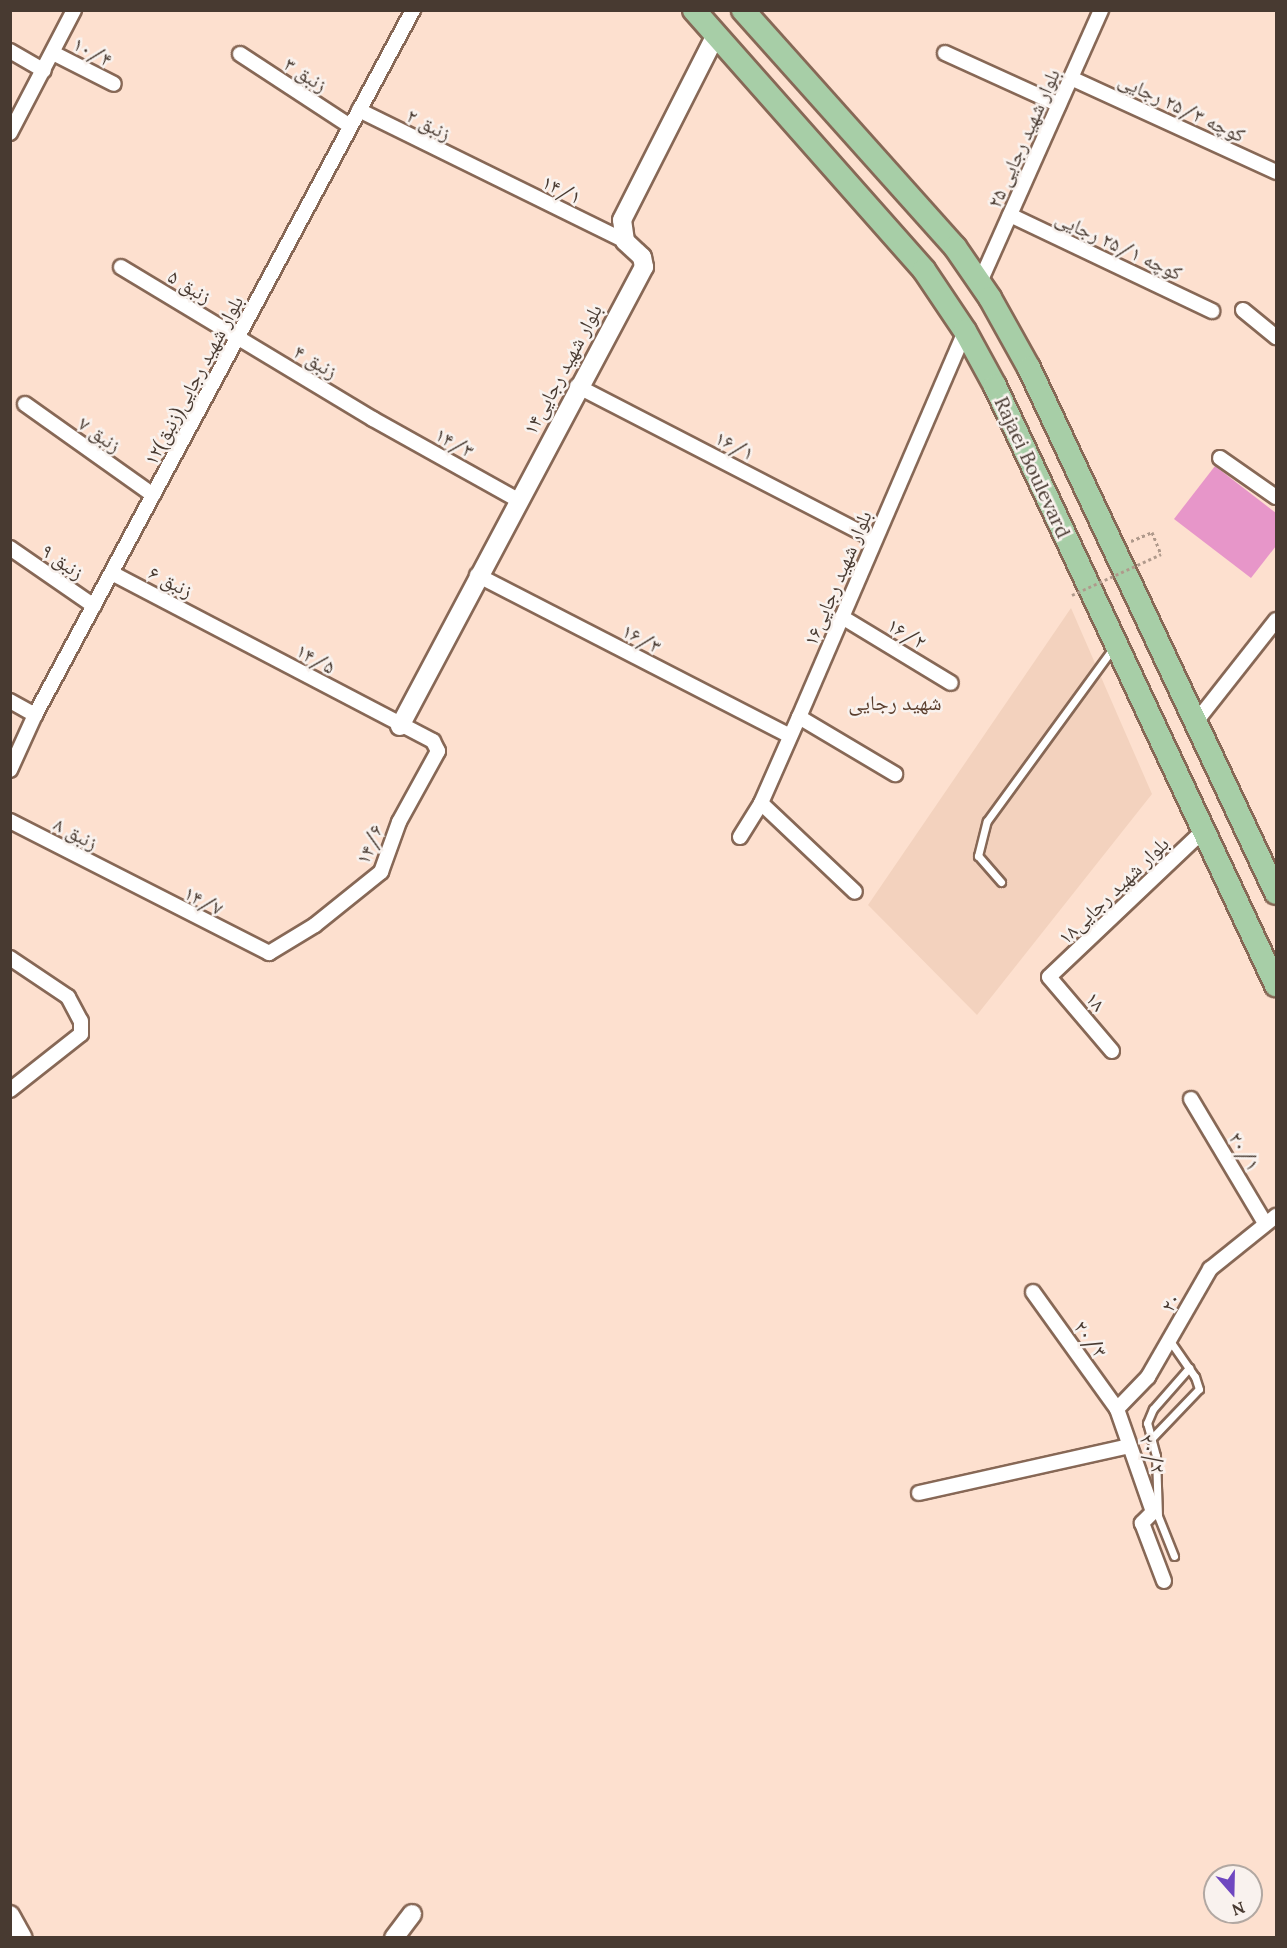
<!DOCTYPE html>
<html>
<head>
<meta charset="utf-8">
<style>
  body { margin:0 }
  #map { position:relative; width:1287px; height:1948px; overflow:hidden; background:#fde0cf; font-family:Lora,"Noto Naskh Arabic",serif }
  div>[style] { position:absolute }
  .built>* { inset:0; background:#f3d2be }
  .building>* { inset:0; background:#e796c9 }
  .path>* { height:3px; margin-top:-1.5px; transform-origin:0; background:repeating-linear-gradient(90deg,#af998b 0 3px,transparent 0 6px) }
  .roads { filter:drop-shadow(2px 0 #876856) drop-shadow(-2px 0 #876856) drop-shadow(0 2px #876856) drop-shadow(0 -2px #876856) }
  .service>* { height:7px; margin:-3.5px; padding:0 3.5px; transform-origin:3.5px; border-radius:3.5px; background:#fff }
  .minor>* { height:14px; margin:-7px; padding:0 7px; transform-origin:7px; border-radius:7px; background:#fff }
  .tertiary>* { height:18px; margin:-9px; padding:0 9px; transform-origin:9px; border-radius:9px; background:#fff }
  .primary>* { height:22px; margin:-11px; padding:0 11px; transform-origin:11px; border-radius:11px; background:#a7cea7 }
  .path-bridge>* { height:3px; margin-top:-1.5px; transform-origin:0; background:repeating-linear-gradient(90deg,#af998b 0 3px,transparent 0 6px) }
  span { translate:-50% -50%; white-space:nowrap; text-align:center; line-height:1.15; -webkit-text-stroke:5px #f9f2ee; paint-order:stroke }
  .street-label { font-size:20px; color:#483a31 }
  .neighbourhood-label { font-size:21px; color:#5a3d2c }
  .frame { position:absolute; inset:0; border:12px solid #483a31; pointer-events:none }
  .north { position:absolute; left:1203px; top:1864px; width:60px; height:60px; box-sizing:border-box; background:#f9f2ee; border:2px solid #b2a8a2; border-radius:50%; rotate:160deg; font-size:16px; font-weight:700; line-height:24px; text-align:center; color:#483a31 }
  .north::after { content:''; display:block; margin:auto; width:21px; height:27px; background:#6f47c0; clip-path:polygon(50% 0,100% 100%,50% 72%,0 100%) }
</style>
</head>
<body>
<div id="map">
  <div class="built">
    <div style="clip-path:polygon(1071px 608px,1152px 794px,977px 1015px,868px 905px)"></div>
  </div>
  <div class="building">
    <div style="clip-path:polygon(1215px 466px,1276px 513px,1276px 546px,1251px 578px,1174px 519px)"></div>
  </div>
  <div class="path">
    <div style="left:1131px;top:541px;width:23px;rotate:-23deg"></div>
    <div style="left:1152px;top:532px;width:24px;rotate:68deg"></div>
  </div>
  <div class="roads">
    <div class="service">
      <div style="left:1001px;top:882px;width:35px;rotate:-131deg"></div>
      <div style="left:978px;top:856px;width:36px;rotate:-76deg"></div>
      <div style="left:987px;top:821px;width:215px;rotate:-53.9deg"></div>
      <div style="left:1151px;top:1439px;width:69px;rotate:-46.2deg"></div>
      <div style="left:1199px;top:1389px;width:13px;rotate:-108deg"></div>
      <div style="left:1195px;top:1377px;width:44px;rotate:-124.8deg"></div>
      <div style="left:1174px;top:1556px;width:43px;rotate:-111.8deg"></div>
      <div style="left:1158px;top:1516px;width:60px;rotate:-91.9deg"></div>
      <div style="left:1156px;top:1456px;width:34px;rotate:-105deg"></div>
      <div style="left:1147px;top:1423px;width:15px;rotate:-67deg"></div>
      <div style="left:1153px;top:1409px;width:55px;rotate:-48.7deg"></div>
    </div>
    <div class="minor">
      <div style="left:10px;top:51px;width:39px;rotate:30deg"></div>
      <div style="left:53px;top:53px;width:68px;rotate:26.9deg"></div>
      <div style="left:945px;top:53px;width:125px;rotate:24.5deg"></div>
      <div style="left:240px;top:54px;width:131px;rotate:33.2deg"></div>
      <div style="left:1071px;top:78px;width:226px;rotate:24.6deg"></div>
      <div style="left:359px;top:110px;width:297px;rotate:26.2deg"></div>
      <div style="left:10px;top:133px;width:139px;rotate:-62.5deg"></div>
      <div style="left:1010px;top:215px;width:224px;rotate:25.4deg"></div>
      <div style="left:121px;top:267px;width:294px;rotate:31.1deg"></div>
      <div style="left:373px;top:419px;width:166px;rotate:29.2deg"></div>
      <div style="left:980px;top:282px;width:298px;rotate:-66deg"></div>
      <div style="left:1243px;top:310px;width:43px;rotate:39.3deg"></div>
      <div style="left:577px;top:386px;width:334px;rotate:27.3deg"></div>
      <div style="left:25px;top:404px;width:157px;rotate:35.4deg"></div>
      <div style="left:1220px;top:458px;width:68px;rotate:34.9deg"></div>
      <div style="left:10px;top:548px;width:102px;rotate:34.6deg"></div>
      <div style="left:477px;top:575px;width:350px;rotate:27.2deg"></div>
      <div style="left:842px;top:617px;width:127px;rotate:31.2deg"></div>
      <div style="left:10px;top:701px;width:29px;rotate:29deg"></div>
      <div style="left:799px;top:717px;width:112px;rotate:30.7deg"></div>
      <div style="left:1195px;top:723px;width:131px;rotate:-51.8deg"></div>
      <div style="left:10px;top:770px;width:60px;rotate:-65.6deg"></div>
      <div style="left:35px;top:715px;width:800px;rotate:-61.8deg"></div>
      <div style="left:761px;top:803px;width:129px;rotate:43.4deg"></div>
      <div style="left:10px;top:821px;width:291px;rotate:27deg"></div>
      <div style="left:269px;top:953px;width:54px;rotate:-31.3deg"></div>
      <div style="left:315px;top:925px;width:85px;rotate:-38.8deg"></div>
      <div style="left:381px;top:872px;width:53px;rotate:-70.2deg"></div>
      <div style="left:399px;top:822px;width:81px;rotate:-61.2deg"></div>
      <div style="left:438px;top:751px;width:11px;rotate:-117deg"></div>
      <div style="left:433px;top:741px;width:362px;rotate:-152.4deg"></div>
      <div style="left:740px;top:837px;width:40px;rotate:-58deg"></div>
      <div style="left:761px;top:803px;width:94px;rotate:-66.2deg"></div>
      <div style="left:799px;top:717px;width:420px;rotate:-66.7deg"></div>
      <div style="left:10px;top:958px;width:70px;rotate:33.9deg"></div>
      <div style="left:68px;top:997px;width:27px;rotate:62deg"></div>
      <div style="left:81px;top:1021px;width:13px;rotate:90deg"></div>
      <div style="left:81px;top:1034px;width:90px;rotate:141.7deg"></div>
      <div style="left:1112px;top:1051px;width:97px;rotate:-130.4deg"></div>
      <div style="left:1049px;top:977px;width:212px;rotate:-43.5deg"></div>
      <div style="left:1191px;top:1099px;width:144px;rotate:59.2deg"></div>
      <div style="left:1033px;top:1292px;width:144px;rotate:54.3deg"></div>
      <div style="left:1117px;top:1409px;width:109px;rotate:70.7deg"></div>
      <div style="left:1153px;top:1512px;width:16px;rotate:135deg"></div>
      <div style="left:1142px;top:1523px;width:62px;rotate:69.2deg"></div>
      <div style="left:1117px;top:1409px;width:45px;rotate:-45.9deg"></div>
      <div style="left:1148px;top:1377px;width:125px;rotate:-60.1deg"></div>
      <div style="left:1210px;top:1269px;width:85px;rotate:-38.8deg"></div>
      <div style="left:919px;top:1493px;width:215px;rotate:-12.6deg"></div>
    </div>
    <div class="tertiary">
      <div style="left:400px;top:726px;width:520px;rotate:-62.01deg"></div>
      <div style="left:644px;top:267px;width:10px;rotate:-101deg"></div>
      <div style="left:642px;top:257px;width:23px;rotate:-137deg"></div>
      <div style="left:625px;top:241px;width:21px;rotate:-98deg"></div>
      <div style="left:622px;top:220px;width:208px;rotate:-63.1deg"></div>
      <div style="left:10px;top:1915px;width:26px;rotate:61deg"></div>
      <div style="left:394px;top:1938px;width:30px;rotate:-53deg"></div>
    </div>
    <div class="primary">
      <div style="left:694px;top:10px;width:347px;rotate:48.5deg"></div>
      <div style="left:924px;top:270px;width:73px;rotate:56.1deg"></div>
      <div style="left:965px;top:331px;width:63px;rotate:61.4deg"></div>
      <div style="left:995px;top:386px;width:662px;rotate:64.87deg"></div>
      <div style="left:743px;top:10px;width:318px;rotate:48.2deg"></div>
      <div style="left:955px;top:247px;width:62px;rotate:55.5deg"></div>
      <div style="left:990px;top:298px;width:80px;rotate:60.9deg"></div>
      <div style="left:1029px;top:368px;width:580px;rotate:64.8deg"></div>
    </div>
  </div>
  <div class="path-bridge">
    <div style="left:1072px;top:595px;width:98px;rotate:-24.7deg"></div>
  </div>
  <div class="street-label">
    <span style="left:93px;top:51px;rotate:27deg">۱۰/۴</span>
    <span style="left:306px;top:74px;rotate:33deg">زنبق ۳</span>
    <span style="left:1182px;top:107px;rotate:25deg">کوچه ۲۵/۳ رجایی</span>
    <span style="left:429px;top:124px;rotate:27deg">زنبق ۲</span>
    <span style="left:1023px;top:138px;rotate:-66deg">۲۵ بلوار شهید رجایی</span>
    <span style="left:562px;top:189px;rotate:26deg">۱۴/۱</span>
    <span style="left:1119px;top:245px;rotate:25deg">کوچه ۲۵/۱ رجایی</span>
    <span style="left:190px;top:286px;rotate:31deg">زنبق ۵</span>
    <span style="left:316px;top:361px;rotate:31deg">زنبق ۴</span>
    <span style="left:562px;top:369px;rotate:-62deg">بلوار شهید رجایی۱۴</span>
    <span style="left:193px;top:380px;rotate:-62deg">۱۲بلوار شهید رجایی(زنبق)</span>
    <span style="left:100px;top:434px;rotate:35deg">زنبق ۷</span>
    <span style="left:455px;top:442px;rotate:29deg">۱۴/۳</span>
    <span style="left:735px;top:445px;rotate:27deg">۱۶/۱</span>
    <span style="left:1033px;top:467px;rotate:65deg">Rajaei Boulevard</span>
    <span style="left:63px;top:561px;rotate:35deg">زنبق ۹</span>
    <span style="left:837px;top:578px;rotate:-67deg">بلوار شهید رجایی۱۶</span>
    <span style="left:171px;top:581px;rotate:27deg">زنبق ۶</span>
    <span style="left:907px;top:633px;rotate:31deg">۱۶/۲</span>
    <span style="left:642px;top:638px;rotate:27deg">۱۶/۳</span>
    <span style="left:316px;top:658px;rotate:29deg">۱۴/۵</span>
    <span style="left:76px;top:833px;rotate:28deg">زنبق ۸</span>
    <span style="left:369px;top:844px;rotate:-67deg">۱۴/۶</span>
    <span style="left:1113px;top:890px;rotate:-44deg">بلوار شهید رجایی۱۸</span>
    <span style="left:204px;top:900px;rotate:27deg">۱۴/۷</span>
    <span style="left:1096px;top:1001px;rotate:49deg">۱۸</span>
    <span style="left:1245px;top:1151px;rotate:59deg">۲۰/۱</span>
    <span style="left:1170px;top:1302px;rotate:-61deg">۲۰</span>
    <span style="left:1091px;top:1339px;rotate:54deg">۲۰/۳</span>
    <span style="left:1153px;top:1454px;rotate:70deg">۲۰/۲</span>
  </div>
  <div class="neighbourhood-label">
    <span style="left:895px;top:703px">شهید رجایی</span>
  </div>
  <div class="frame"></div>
  <div class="north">N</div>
</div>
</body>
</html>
